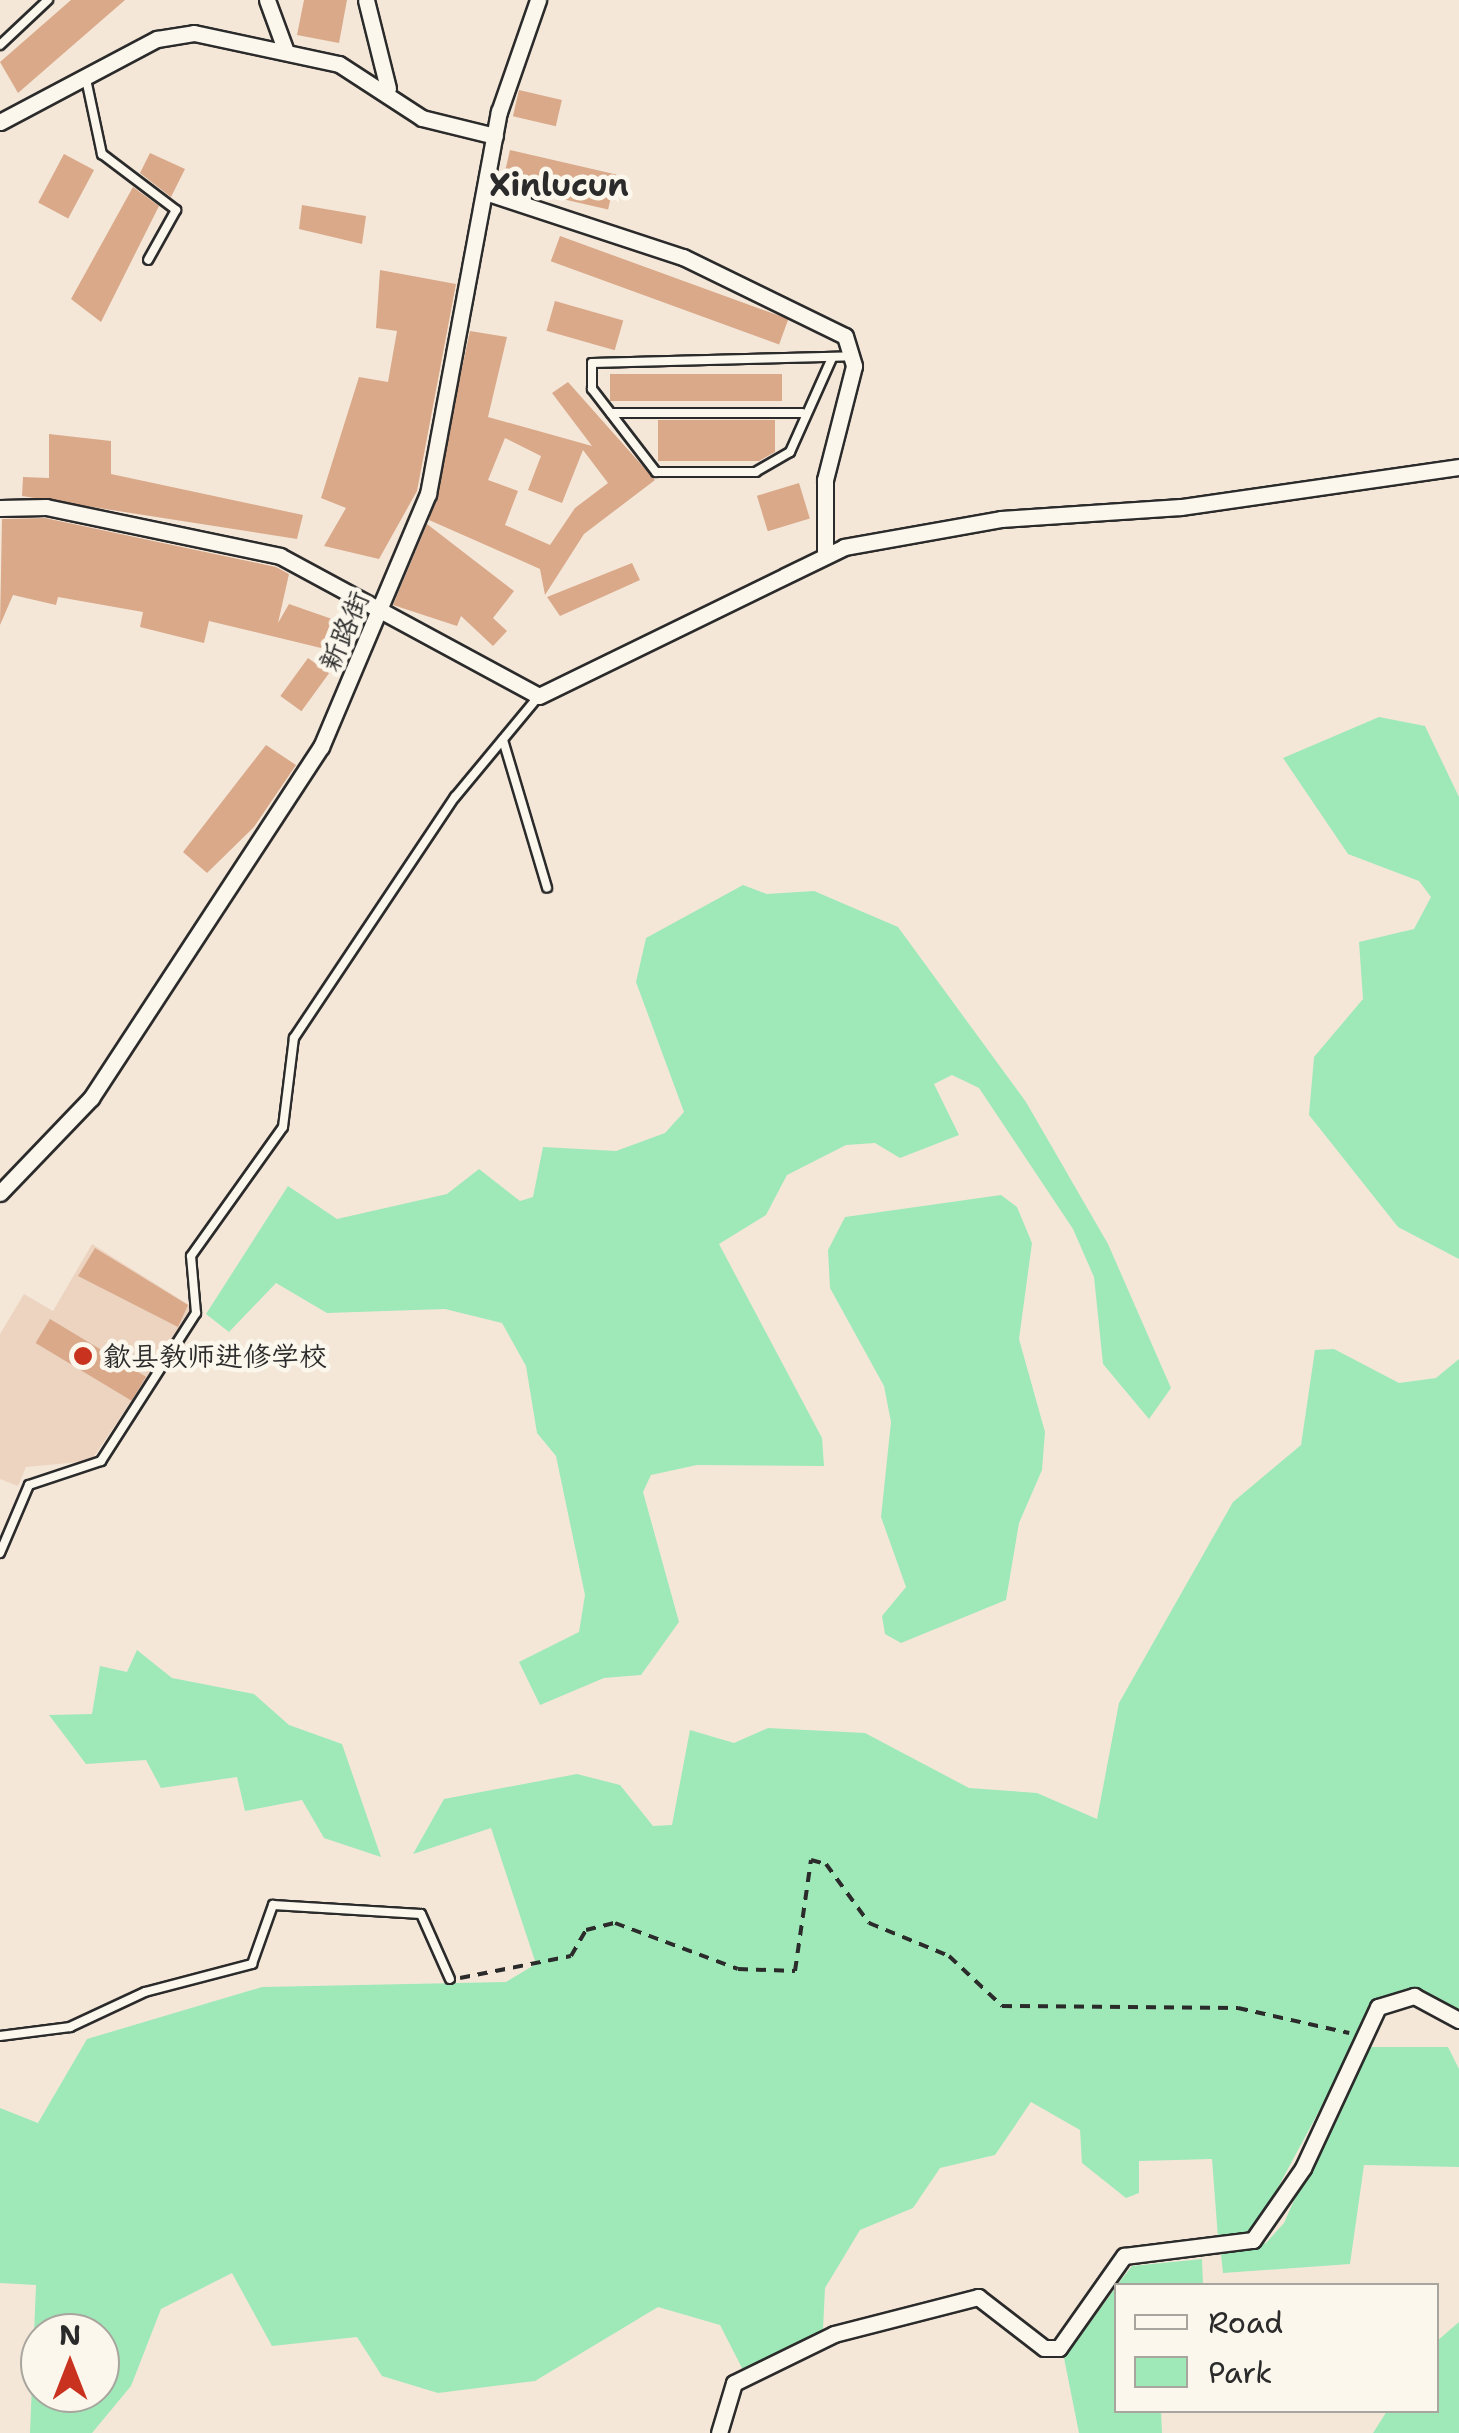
<!DOCTYPE html>
<html>
<head>
<meta charset="utf-8">
<style>
  body { margin:0 }
  #map { position:relative; width:1459px; height:2433px; overflow:hidden; background:#f4e7d8; font-family:"Shantell Sans","LXGW WenKai TC",sans-serif }
  div>[style] { position:absolute }
  .built>* { inset:0; background:#ecd4c1 }
  .green>* { inset:0; background:#9fe9b8 }
  .building>* { inset:0; background:#d9a98a; transform-origin:0 0 }
  .path>* { height:4px; margin-top:-2px; transform-origin:0; background:repeating-linear-gradient(90deg,#2b2b2b 0 10px,transparent 0 18px) }
  .roads { filter:drop-shadow(2px 0 #2b2b2b) drop-shadow(-2px 0 #2b2b2b) drop-shadow(0 2px #2b2b2b) drop-shadow(0 -2px #2b2b2b) }
  .lane>* { height:8px; margin:-4px; padding:0 4px; transform-origin:4px; border-radius:4px; background:#fbf7ec }
  .street>* { height:15px; margin:-7.5px; padding:0 7.5px; transform-origin:7.5px; border-radius:7.5px; background:#fbf7ec }
  .dots>* { width:28px; height:28px; translate:-50% -50%; box-sizing:border-box; border:5px solid #fbf7ec; border-radius:50% }
  span { translate:-50% -50%; white-space:nowrap; text-align:center; line-height:1.15; -webkit-text-stroke:9px #fbf7ec; paint-order:stroke }
  .street-label { font-size:28px; color:#2b2b2b }
  .poi-label { font-size:28px; color:#2b2b2b }
  .left { translate:0 -50%; text-align:left }
  .quarter-label { font-size:32px; color:#2b2b2b; font-weight:700 }
  .legend { position:absolute; left:1114px; top:2283px; width:325px; height:130px; box-sizing:border-box; background:#fbf7ec; border:2px solid #a8a59f; margin:0; padding:12px 18px; list-style:none; font-size:30px; color:#2b2b2b }
  .legend li { display:flex; align-items:center; gap:20px; height:50px }
  .legend b { width:50px; border:2px solid #a8a59f }
  .north { position:absolute; left:20px; top:2313px; width:100px; height:100px; box-sizing:border-box; background:#fbf7ec; border:2px solid #a8a59f; border-radius:50%; rotate:0deg; font-size:28px; font-weight:700; line-height:40px; text-align:center; color:#2b2b2b }
  .north::after { content:''; display:block; margin:auto; width:35px; height:45px; background:#c8321e; clip-path:polygon(50% 0,100% 100%,50% 72%,0 100%) }
</style>
</head>
<body>
<div id="map">
  <div class="built">
    <div style="clip-path:polygon(92px 1244px,194px 1308px,91px 1461px,26px 1467px,18px 1486px,0 1479px,0 1334px,24px 1294px,53px 1311px)"></div>
  </div>
  <div class="green">
    <div style="clip-path:polygon(1379px 717px,1425px 726px,1459px 797px,1459px 1259px,1398px 1227px,1309px 1115px,1314px 1057px,1363px 999px,1359px 942px,1414px 929px,1431px 897px,1419px 881px,1348px 854px,1283px 758px)"></div>
    <div style="clip-path:polygon(743px 885px,767px 894px,814px 891px,898px 927px,1026px 1102px,1108px 1244px,1171px 1388px,1149px 1419px,1103px 1364px,1094px 1277px,1073px 1229px,979px 1088px,952px 1075px,934px 1084px,959px 1135px,900px 1158px,875px 1143px,846px 1145px,787px 1175px,766px 1215px,719px 1244px,822px 1438px,824px 1466px,697px 1465px,651px 1475px,643px 1492px,679px 1622px,641px 1675px,604px 1678px,540px 1705px,519px 1662px,579px 1632px,585px 1595px,556px 1456px,537px 1433px,526px 1366px,502px 1323px,445px 1309px,327px 1313px,276px 1283px,229px 1332px,206px 1314px,288px 1186px,337px 1219px,447px 1194px,479px 1169px,520px 1201px,533px 1197px,543px 1147px,616px 1151px,665px 1133px,684px 1112px,636px 982px,646px 938px)"></div>
    <div style="clip-path:polygon(1001px 1195px,1017px 1207px,1032px 1243px,1019px 1339px,1045px 1432px,1042px 1470px,1019px 1523px,1006px 1600px,901px 1643px,885px 1634px,882px 1616px,906px 1587px,881px 1517px,891px 1422px,884px 1386px,830px 1288px,828px 1250px,845px 1217px)"></div>
    <div style="clip-path:polygon(evenodd,1334px 1349px,1399px 1383px,1436px 1378px,1459px 1359px,1459px 2011px,1426px 1992px,1378px 2001px,1254px 2232px,1218px 2238px,1212px 2159px,1139px 2161px,1139px 2193px,1126px 2198px,1082px 2163px,1080px 2130px,1031px 2102px,995px 2155px,940px 2168px,913px 2208px,860px 2230px,825px 2288px,823px 2329px,743px 2370px,720px 2325px,658px 2307px,535px 2381px,438px 2393px,382px 2376px,357px 2337px,272px 2346px,232px 2273px,161px 2309px,131px 2386px,92px 2433px,30px 2433px,36px 2285px,0 2283px,0 2108px,38px 2123px,87px 2039px,262px 1987px,506px 1982px,536px 1964px,491px 1828px,413px 1854px,444px 1799px,577px 1774px,620px 1785px,653px 1826px,672px 1825px,690px 1730px,734px 1743px,768px 1728px,865px 1733px,969px 1788px,1037px 1793px,1097px 1819px,1119px 1703px,1233px 1502px,1301px 1445px,1315px 1350px,1334px 1349px,40px 2333px,100px 2333px,100px 2393px,40px 2393px,40px 2333px)"></div>
    <div style="clip-path:polygon(137px 1650px,172px 1678px,254px 1694px,289px 1725px,342px 1744px,381px 1857px,324px 1838px,302px 1800px,245px 1811px,237px 1777px,161px 1788px,146px 1760px,86px 1764px,49px 1715px,92px 1714px,100px 1666px,127px 1672px)"></div>
    <div style="clip-path:polygon(1362px 2047px,1448px 2047px,1459px 2069px,1459px 2167px,1364px 2165px,1350px 2264px,1223px 2273px,1221px 2254px,1266px 2243px,1284px 2223px)"></div>
    <div style="clip-path:polygon(1202px 2259px,1203px 2285px,1117px 2285px,1132px 2266px)"></div>
    <div style="clip-path:polygon(1116px 2287px,1116px 2410px,1161px 2411px,1162px 2433px,1079px 2433px,1064px 2358px)"></div>
    <div style="clip-path:polygon(1459px 2322px,1459px 2433px,1373px 2433px,1387px 2411px,1436px 2410px,1437px 2341px)"></div>
  </div>
  <div class="building">
    <div style="clip-path:polygon(71px 0,125px 0,18px 93px,0 62px)"></div>
    <div style="clip-path:polygon(304px 0,347px 0,339px 43px,297px 35px)"></div>
    <div style="left:519px;top:90px;width:44px;height:27px;rotate:13deg"></div>
    <div style="left:510px;top:150px;width:109px;height:36px;rotate:13deg"></div>
    <div style="clip-path:polygon(150px 153px,185px 169px,171px 197px,140px 173px)"></div>
    <div style="left:64px;top:154px;width:34px;height:55px;rotate:28deg"></div>
    <div style="clip-path:polygon(133px 187px,159px 206px,101px 322px,71px 299px)"></div>
    <div style="clip-path:polygon(302px 205px,366px 216px,362px 244px,299px 229px)"></div>
    <div style="left:560px;top:236px;width:243px;height:27px;rotate:20deg"></div>
    <div style="clip-path:polygon(380px 270px,456px 284px,417px 491px,379px 559px,324px 546px,346px 508px,321px 498px,359px 377px,388px 382px,397px 331px,376px 328px)"></div>
    <div style="left:555px;top:301px;width:71px;height:31px;rotate:16deg"></div>
    <div style="clip-path:polygon(evenodd,470px 331px,507px 337px,488px 417px,592px 446px,552px 393px,568px 382px,655px 480px,584px 534px,545px 595px,540px 569px,429px 520px,470px 331px,505px 438px,541px 456px,528px 490px,562px 503px,583px 450px,608px 483px,575px 508px,550px 545px,505px 525px,518px 491px,488px 480px,505px 438px)"></div>
    <div style="left:610px;top:374px;width:172px;height:27px"></div>
    <div style="clip-path:polygon(658px 420px,775px 420px,775px 452px,759px 461px,658px 461px)"></div>
    <div style="clip-path:polygon(49px 434px,111px 441px,111px 474px,303px 515px,297px 539px,22px 496px,23px 477px,49px 478px)"></div>
    <div style="left:799px;top:483px;width:37px;height:44px;rotate:73deg"></div>
    <div style="clip-path:polygon(45px 518px,276px 567px,289px 574px,278px 623px,289px 604px,332px 619px,321px 648px,209px 621px,204px 643px,140px 627px,143px 612px,58px 597px,56px 605px,13px 595px,0 625px,2px 519px)"></div>
    <div style="clip-path:polygon(427px 524px,514px 591px,493px 618px,507px 631px,493px 646px,461px 616px,457px 626px,393px 605px)"></div>
    <div style="clip-path:polygon(632px 563px,640px 580px,560px 616px,547px 597px)"></div>
    <div style="left:308px;top:658px;width:26px;height:47px;rotate:36deg"></div>
    <div style="clip-path:polygon(266px 745px,296px 765px,254px 827px,207px 873px,183px 852px)"></div>
    <div style="clip-path:polygon(95px 1248px,188px 1305px,178px 1327px,78px 1276px)"></div>
    <div style="left:50px;top:1319px;width:112px;height:28px;rotate:31deg"></div>
  </div>
  <div class="path">
    <div style="left:460px;top:1978px;width:113px;rotate:-11.2deg"></div>
    <div style="left:571px;top:1956px;width:30px;rotate:-60deg"></div>
    <div style="left:586px;top:1930px;width:30px;rotate:-14deg"></div>
    <div style="left:615px;top:1923px;width:131px;rotate:20.5deg"></div>
    <div style="left:738px;top:1969px;width:57px;rotate:2deg"></div>
    <div style="left:795px;top:1971px;width:112px;rotate:-81.8deg"></div>
    <div style="left:811px;top:1860px;width:16px;rotate:15deg"></div>
    <div style="left:826px;top:1864px;width:73px;rotate:53.9deg"></div>
    <div style="left:869px;top:1923px;width:87px;rotate:22.4deg"></div>
    <div style="left:949px;top:1956px;width:73px;rotate:43.3deg"></div>
    <div style="left:1002px;top:2006px;width:236px;rotate:0.5deg"></div>
    <div style="left:1238px;top:2008px;width:114px;rotate:12.7deg"></div>
  </div>
  <div class="roads">
    <div class="lane">
      <div style="left:0;top:45px;width:66px;rotate:-43.2deg"></div>
      <div style="left:86px;top:79px;width:77px;rotate:78deg"></div>
      <div style="left:102px;top:154px;width:93px;rotate:37.1deg"></div>
      <div style="left:176px;top:210px;width:57px;rotate:119.2deg"></div>
      <div style="left:832px;top:358px;width:103px;rotate:114.1deg"></div>
      <div style="left:790px;top:452px;width:39px;rotate:150deg"></div>
      <div style="left:756px;top:472px;width:100px;rotate:180deg"></div>
      <div style="left:656px;top:472px;width:105px;rotate:-127.6deg"></div>
      <div style="left:592px;top:389px;width:26px;rotate:-90deg"></div>
      <div style="left:592px;top:363px;width:261px;rotate:-1.5deg"></div>
      <div style="left:611px;top:413px;width:191px"></div>
      <div style="left:503px;top:740px;width:154px;rotate:73.4deg"></div>
      <div style="left:0;top:1553px;width:74px;rotate:-66.9deg"></div>
      <div style="left:29px;top:1485px;width:76px;rotate:-18.4deg"></div>
      <div style="left:101px;top:1461px;width:176px;rotate:-57.3deg"></div>
      <div style="left:196px;top:1313px;width:57px;rotate:-95deg"></div>
      <div style="left:191px;top:1256px;width:158px;rotate:-54.5deg"></div>
      <div style="left:283px;top:1127px;width:90px;rotate:-83deg"></div>
      <div style="left:294px;top:1038px;width:290px;rotate:-56.3deg"></div>
      <div style="left:455px;top:797px;width:131px;rotate:-50.3deg"></div>
      <div style="left:0;top:2036px;width:71px;rotate:-7.3deg"></div>
      <div style="left:70px;top:2027px;width:83px;rotate:-25deg"></div>
      <div style="left:145px;top:1992px;width:111px;rotate:-14.7deg"></div>
      <div style="left:252px;top:1964px;width:63px;rotate:-70.4deg"></div>
      <div style="left:273px;top:1905px;width:148px;rotate:3.5deg"></div>
      <div style="left:421px;top:1914px;width:71px;rotate:66deg"></div>
    </div>
    <div class="street">
      <div style="left:267px;top:0;width:52px;rotate:69.8deg"></div>
      <div style="left:366px;top:0;width:91px;rotate:76deg"></div>
      <div style="left:0;top:122px;width:178px;rotate:-27.9deg"></div>
      <div style="left:157px;top:39px;width:37px;rotate:-9deg"></div>
      <div style="left:194px;top:33px;width:148px;rotate:12.1deg"></div>
      <div style="left:339px;top:64px;width:99px;rotate:33deg"></div>
      <div style="left:422px;top:118px;width:75px;rotate:13.9deg"></div>
      <div style="left:485px;top:192px;width:208px;rotate:18.2deg"></div>
      <div style="left:683px;top:257px;width:180px;rotate:26deg"></div>
      <div style="left:845px;top:336px;width:31px;rotate:73deg"></div>
      <div style="left:854px;top:366px;width:118px;rotate:104.3deg"></div>
      <div style="left:825px;top:480px;width:73px;rotate:90deg"></div>
      <div style="left:0;top:508px;width:46px;rotate:-1.2deg"></div>
      <div style="left:46px;top:507px;width:239px;rotate:11.8deg"></div>
      <div style="left:280px;top:556px;width:294px;rotate:28.4deg"></div>
      <div style="left:539px;top:696px;width:339px;rotate:-26deg"></div>
      <div style="left:844px;top:547px;width:159px;rotate:-10.1deg"></div>
      <div style="left:1001px;top:519px;width:180px;rotate:-3.8deg"></div>
      <div style="left:1181px;top:507px;width:281px;rotate:-8.2deg"></div>
      <div style="left:0;top:1193px;width:132px;rotate:-46.2deg"></div>
      <div style="left:91px;top:1098px;width:420px;rotate:-56.8deg"></div>
      <div style="left:321px;top:747px;width:275px;rotate:-67.1deg"></div>
      <div style="left:428px;top:494px;width:389px;rotate:-79.5deg"></div>
      <div style="left:499px;top:112px;width:119px;rotate:-70.8deg"></div>
      <div style="left:719px;top:2433px;width:52px;rotate:-73.3deg"></div>
      <div style="left:734px;top:2383px;width:111px;rotate:-26.1deg"></div>
      <div style="left:834px;top:2334px;width:149px;rotate:-14.4deg"></div>
      <div style="left:978px;top:2297px;width:83px;rotate:37.7deg"></div>
      <div style="left:1044px;top:2348px;width:15px"></div>
      <div style="left:1059px;top:2348px;width:113px;rotate:-54.8deg"></div>
      <div style="left:1124px;top:2256px;width:130px;rotate:-7.1deg"></div>
      <div style="left:1253px;top:2240px;width:88px;rotate:-55.2deg"></div>
      <div style="left:1303px;top:2168px;width:178px;rotate:-65deg"></div>
      <div style="left:1378px;top:2007px;width:38px;rotate:-17deg"></div>
      <div style="left:1414px;top:1996px;width:51px;rotate:28.1deg"></div>
    </div>
  </div>
  <div class="dots">
    <div style="left:83px;top:1356px;background:#c8321e"></div>
  </div>
  <div class="street-label">
    <span style="left:344px;top:631px;rotate:-67deg">新路街</span>
  </div>
  <div class="poi-label">
    <span class="left" style="left:103px;top:1356px">歙县教师进修学校</span>
  </div>
  <div class="quarter-label">
    <span style="left:559px;top:185px">Xinlucun</span>
  </div>
  <ul class="legend">
  <li><b style="height:12px;background:#fbf7ec"></b>Road</li>
  <li><b style="height:28px;background:#9fe9b8"></b>Park</li>
  </ul>
  <div class="north">N</div>
</div>
</body>
</html>
